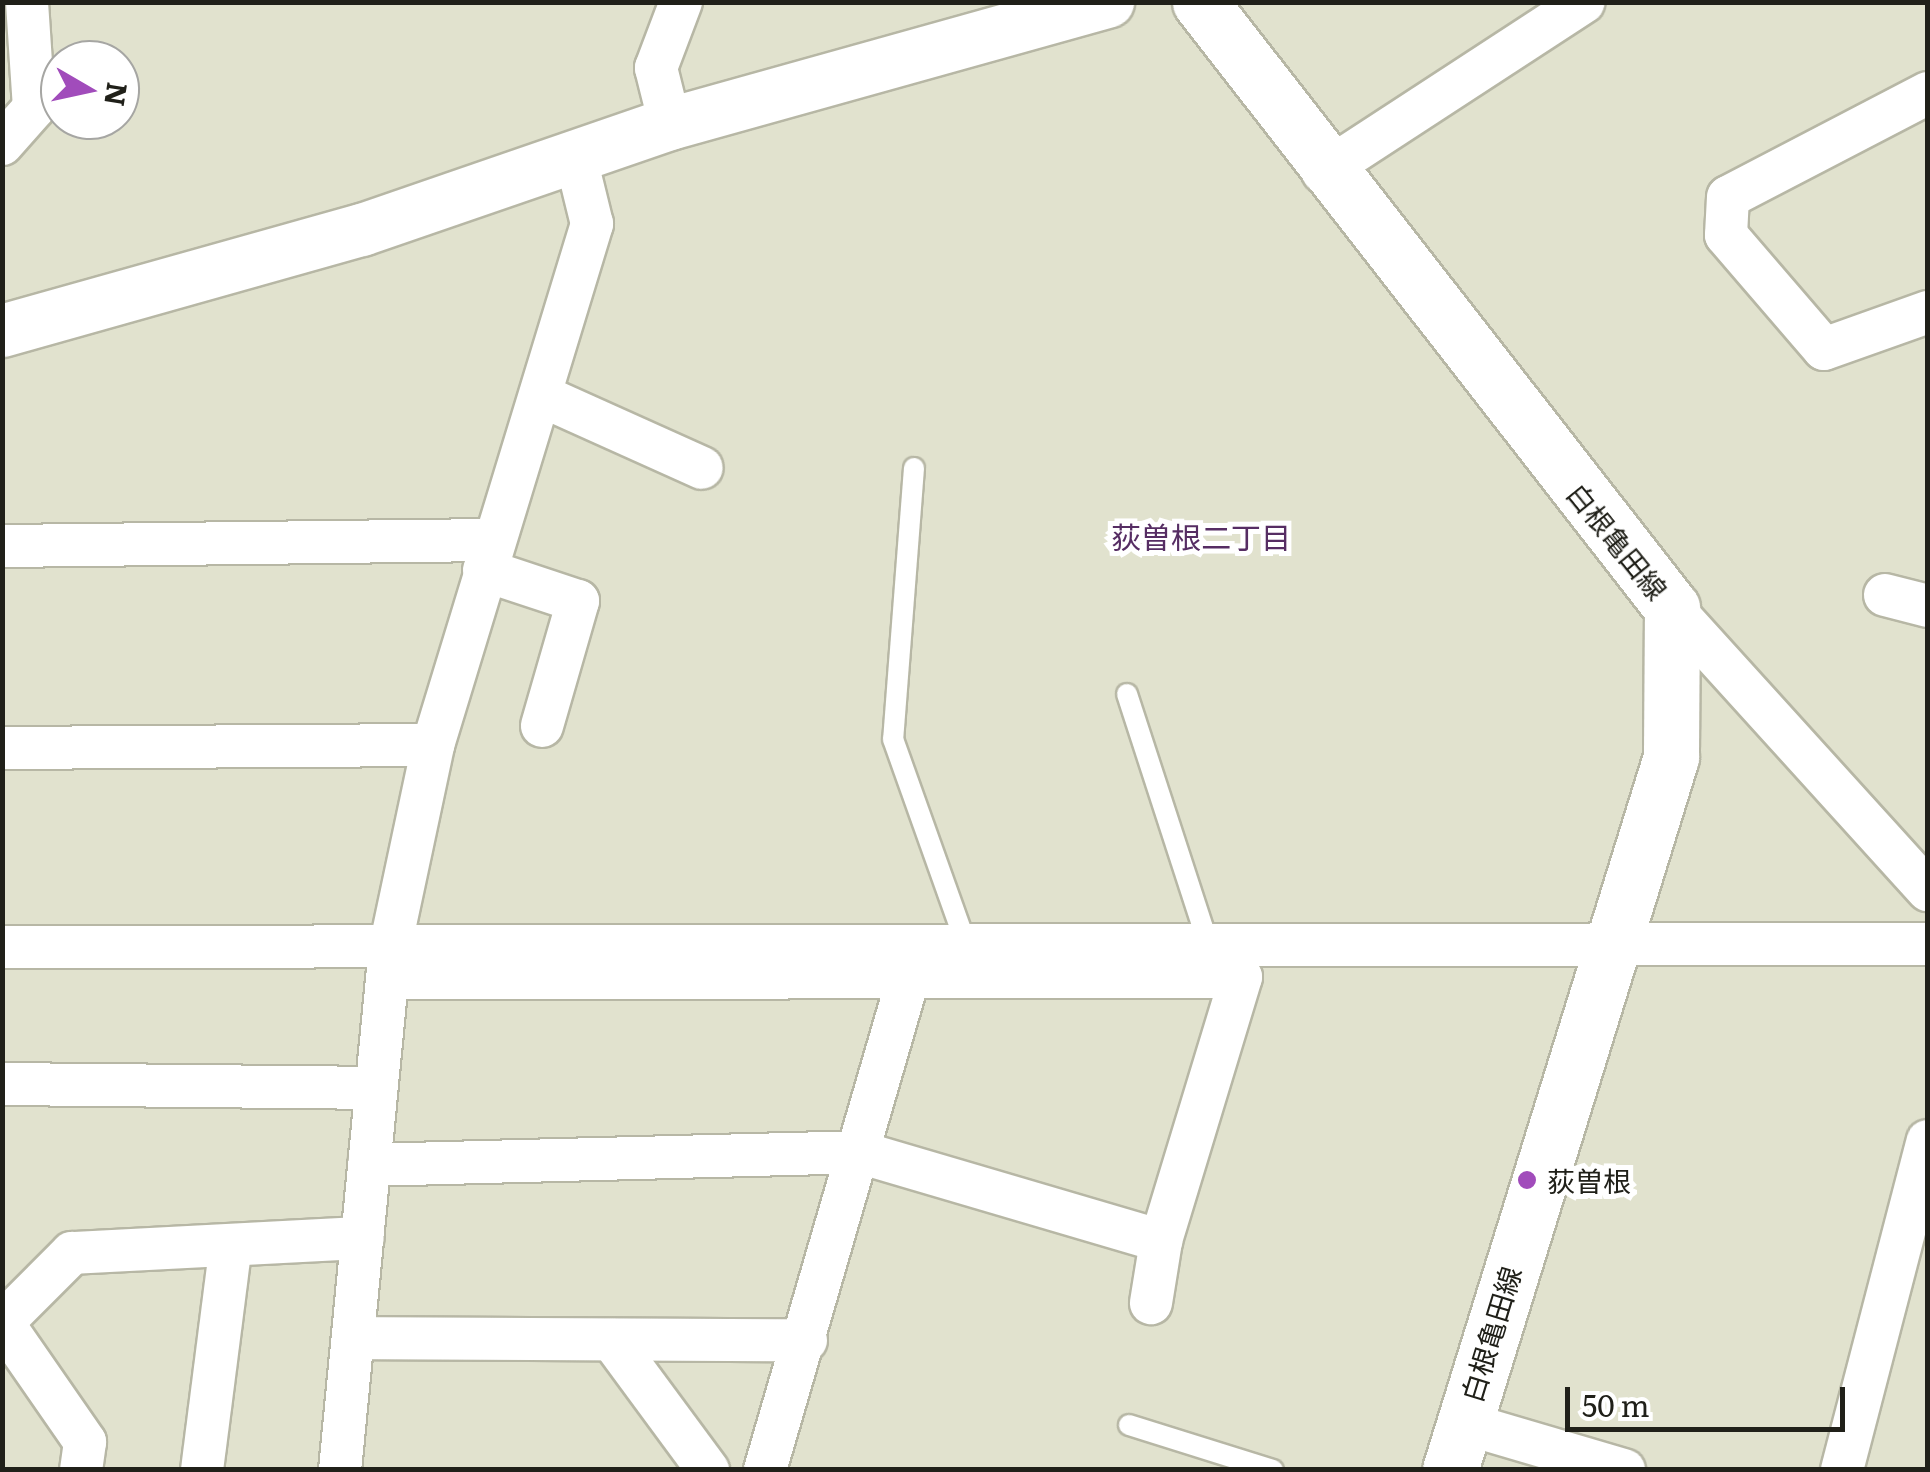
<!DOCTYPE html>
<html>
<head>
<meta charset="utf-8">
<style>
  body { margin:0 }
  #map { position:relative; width:1930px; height:1472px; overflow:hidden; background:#e1e2ce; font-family:Literata,"Noto Sans JP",serif }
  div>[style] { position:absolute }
  .roads { filter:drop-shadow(2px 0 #b7b7a5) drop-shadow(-2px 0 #b7b7a5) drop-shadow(0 2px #b7b7a5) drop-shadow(0 -2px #b7b7a5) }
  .service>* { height:20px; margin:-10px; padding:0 10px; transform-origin:10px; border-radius:10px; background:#fff }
  .minor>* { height:42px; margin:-21px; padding:0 21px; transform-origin:21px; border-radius:21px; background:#fff }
  .tertiary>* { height:52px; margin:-26px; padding:0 26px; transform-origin:26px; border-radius:26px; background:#fff }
  .secondary>* { height:55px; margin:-27.5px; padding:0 27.5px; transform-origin:27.5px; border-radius:27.5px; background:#fff }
  .dots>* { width:28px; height:28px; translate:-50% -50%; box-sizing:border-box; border:5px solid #fff; border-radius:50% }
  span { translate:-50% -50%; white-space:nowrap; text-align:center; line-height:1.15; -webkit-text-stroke:10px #fff; paint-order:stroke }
  .street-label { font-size:28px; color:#202019 }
  .poi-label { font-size:28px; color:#202019 }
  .left { translate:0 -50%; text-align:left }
  .neighbourhood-label { font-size:30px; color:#562d63 }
  .frame { position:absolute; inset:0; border:5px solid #202019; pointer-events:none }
  .north { position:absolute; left:40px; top:40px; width:100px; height:100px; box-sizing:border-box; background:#fff; border:2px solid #a6a6a3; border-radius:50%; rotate:99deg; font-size:28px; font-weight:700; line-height:40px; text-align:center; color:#202019 }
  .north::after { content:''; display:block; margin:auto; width:35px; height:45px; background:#a14cbb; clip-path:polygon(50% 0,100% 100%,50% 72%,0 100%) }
  .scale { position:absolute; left:1565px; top:1387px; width:280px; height:45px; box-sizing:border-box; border:5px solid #202019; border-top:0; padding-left:12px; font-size:30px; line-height:35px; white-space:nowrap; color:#202019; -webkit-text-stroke:8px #fff; paint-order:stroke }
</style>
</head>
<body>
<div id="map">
  <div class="roads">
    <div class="service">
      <div style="left:914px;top:468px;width:272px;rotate:94.4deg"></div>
      <div style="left:893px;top:739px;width:221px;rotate:70.4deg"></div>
      <div style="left:1127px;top:694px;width:263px;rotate:72deg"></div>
      <div style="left:1129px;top:1425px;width:151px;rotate:17.4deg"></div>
    </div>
    <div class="minor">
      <div style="left:1928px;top:93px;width:225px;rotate:152.5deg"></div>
      <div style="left:1728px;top:197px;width:38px;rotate:93deg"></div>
      <div style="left:1726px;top:235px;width:150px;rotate:49.3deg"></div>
      <div style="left:1824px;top:349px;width:110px;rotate:-19.6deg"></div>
      <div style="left:670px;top:124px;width:58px;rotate:-104deg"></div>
      <div style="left:656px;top:68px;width:71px;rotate:-69.3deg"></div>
      <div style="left:2px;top:144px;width:48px;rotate:-48.4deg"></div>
      <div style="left:34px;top:108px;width:106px;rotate:-93.8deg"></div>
      <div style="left:1323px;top:172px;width:311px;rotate:-33.1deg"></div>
      <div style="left:542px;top:396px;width:175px;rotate:24.2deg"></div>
      <div style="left:2px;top:546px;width:489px;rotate:-0.7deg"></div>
      <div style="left:484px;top:570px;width:99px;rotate:18.3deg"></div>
      <div style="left:578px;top:601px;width:130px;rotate:106.1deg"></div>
      <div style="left:1885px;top:595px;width:44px;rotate:14.3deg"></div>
      <div style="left:1672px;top:608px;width:381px;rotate:47.8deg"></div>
      <div style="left:2px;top:748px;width:431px;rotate:-0.4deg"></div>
      <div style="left:2px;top:947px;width:1926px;rotate:-0.09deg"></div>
      <div style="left:387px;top:978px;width:854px;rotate:-0.07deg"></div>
      <div style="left:1241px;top:977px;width:276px;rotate:106.9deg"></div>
      <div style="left:1161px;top:1241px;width:63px;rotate:99.2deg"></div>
      <div style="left:2px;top:1084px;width:373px;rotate:0.6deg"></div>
      <div style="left:369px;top:1165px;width:490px;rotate:-1.5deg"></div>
      <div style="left:859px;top:1152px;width:315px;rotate:16.4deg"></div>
      <div style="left:2px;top:1322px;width:146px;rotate:55.3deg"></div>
      <div style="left:85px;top:1442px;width:28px;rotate:98deg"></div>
      <div style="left:3px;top:1322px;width:98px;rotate:-45deg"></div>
      <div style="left:72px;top:1253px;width:291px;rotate:-3deg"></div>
      <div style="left:353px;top:1338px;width:453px;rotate:0.3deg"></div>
      <div style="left:612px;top:1340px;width:162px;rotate:53.6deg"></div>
      <div style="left:1464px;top:1423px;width:167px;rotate:16.4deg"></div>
      <div style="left:202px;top:1470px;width:220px;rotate:-82.7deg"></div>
      <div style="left:340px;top:1470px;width:524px;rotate:-84.53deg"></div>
      <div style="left:390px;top:948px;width:208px;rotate:-78deg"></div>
      <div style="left:433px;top:745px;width:545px;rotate:-73.03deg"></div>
      <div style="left:592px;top:224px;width:71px;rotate:-103.8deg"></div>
      <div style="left:765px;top:1470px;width:511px;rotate:-73.76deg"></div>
      <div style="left:1842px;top:1470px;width:340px;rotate:-75.4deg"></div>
    </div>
    <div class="tertiary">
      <div style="left:2px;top:331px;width:374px;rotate:-15.7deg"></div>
      <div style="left:362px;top:230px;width:326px;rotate:-19deg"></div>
      <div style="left:670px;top:124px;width:455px;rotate:-15.6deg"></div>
    </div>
    <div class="secondary">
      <div style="left:1200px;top:2px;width:768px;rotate:52.09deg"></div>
      <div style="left:1672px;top:608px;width:149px;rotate:90.4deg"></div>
      <div style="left:1671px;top:757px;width:746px;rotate:107.22deg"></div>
    </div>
  </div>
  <div class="dots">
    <div style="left:1527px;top:1180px;background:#a14cbb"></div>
  </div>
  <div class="street-label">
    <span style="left:1618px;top:541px;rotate:51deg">白根亀田線</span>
    <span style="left:1490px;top:1334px;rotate:-73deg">白根亀田線</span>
  </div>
  <div class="poi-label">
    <span class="left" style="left:1547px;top:1180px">荻曽根</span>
  </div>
  <div class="neighbourhood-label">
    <span style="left:1201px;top:536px">荻曽根二丁目</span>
  </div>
  <div class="frame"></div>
  <div class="north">N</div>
  <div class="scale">50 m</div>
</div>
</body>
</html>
